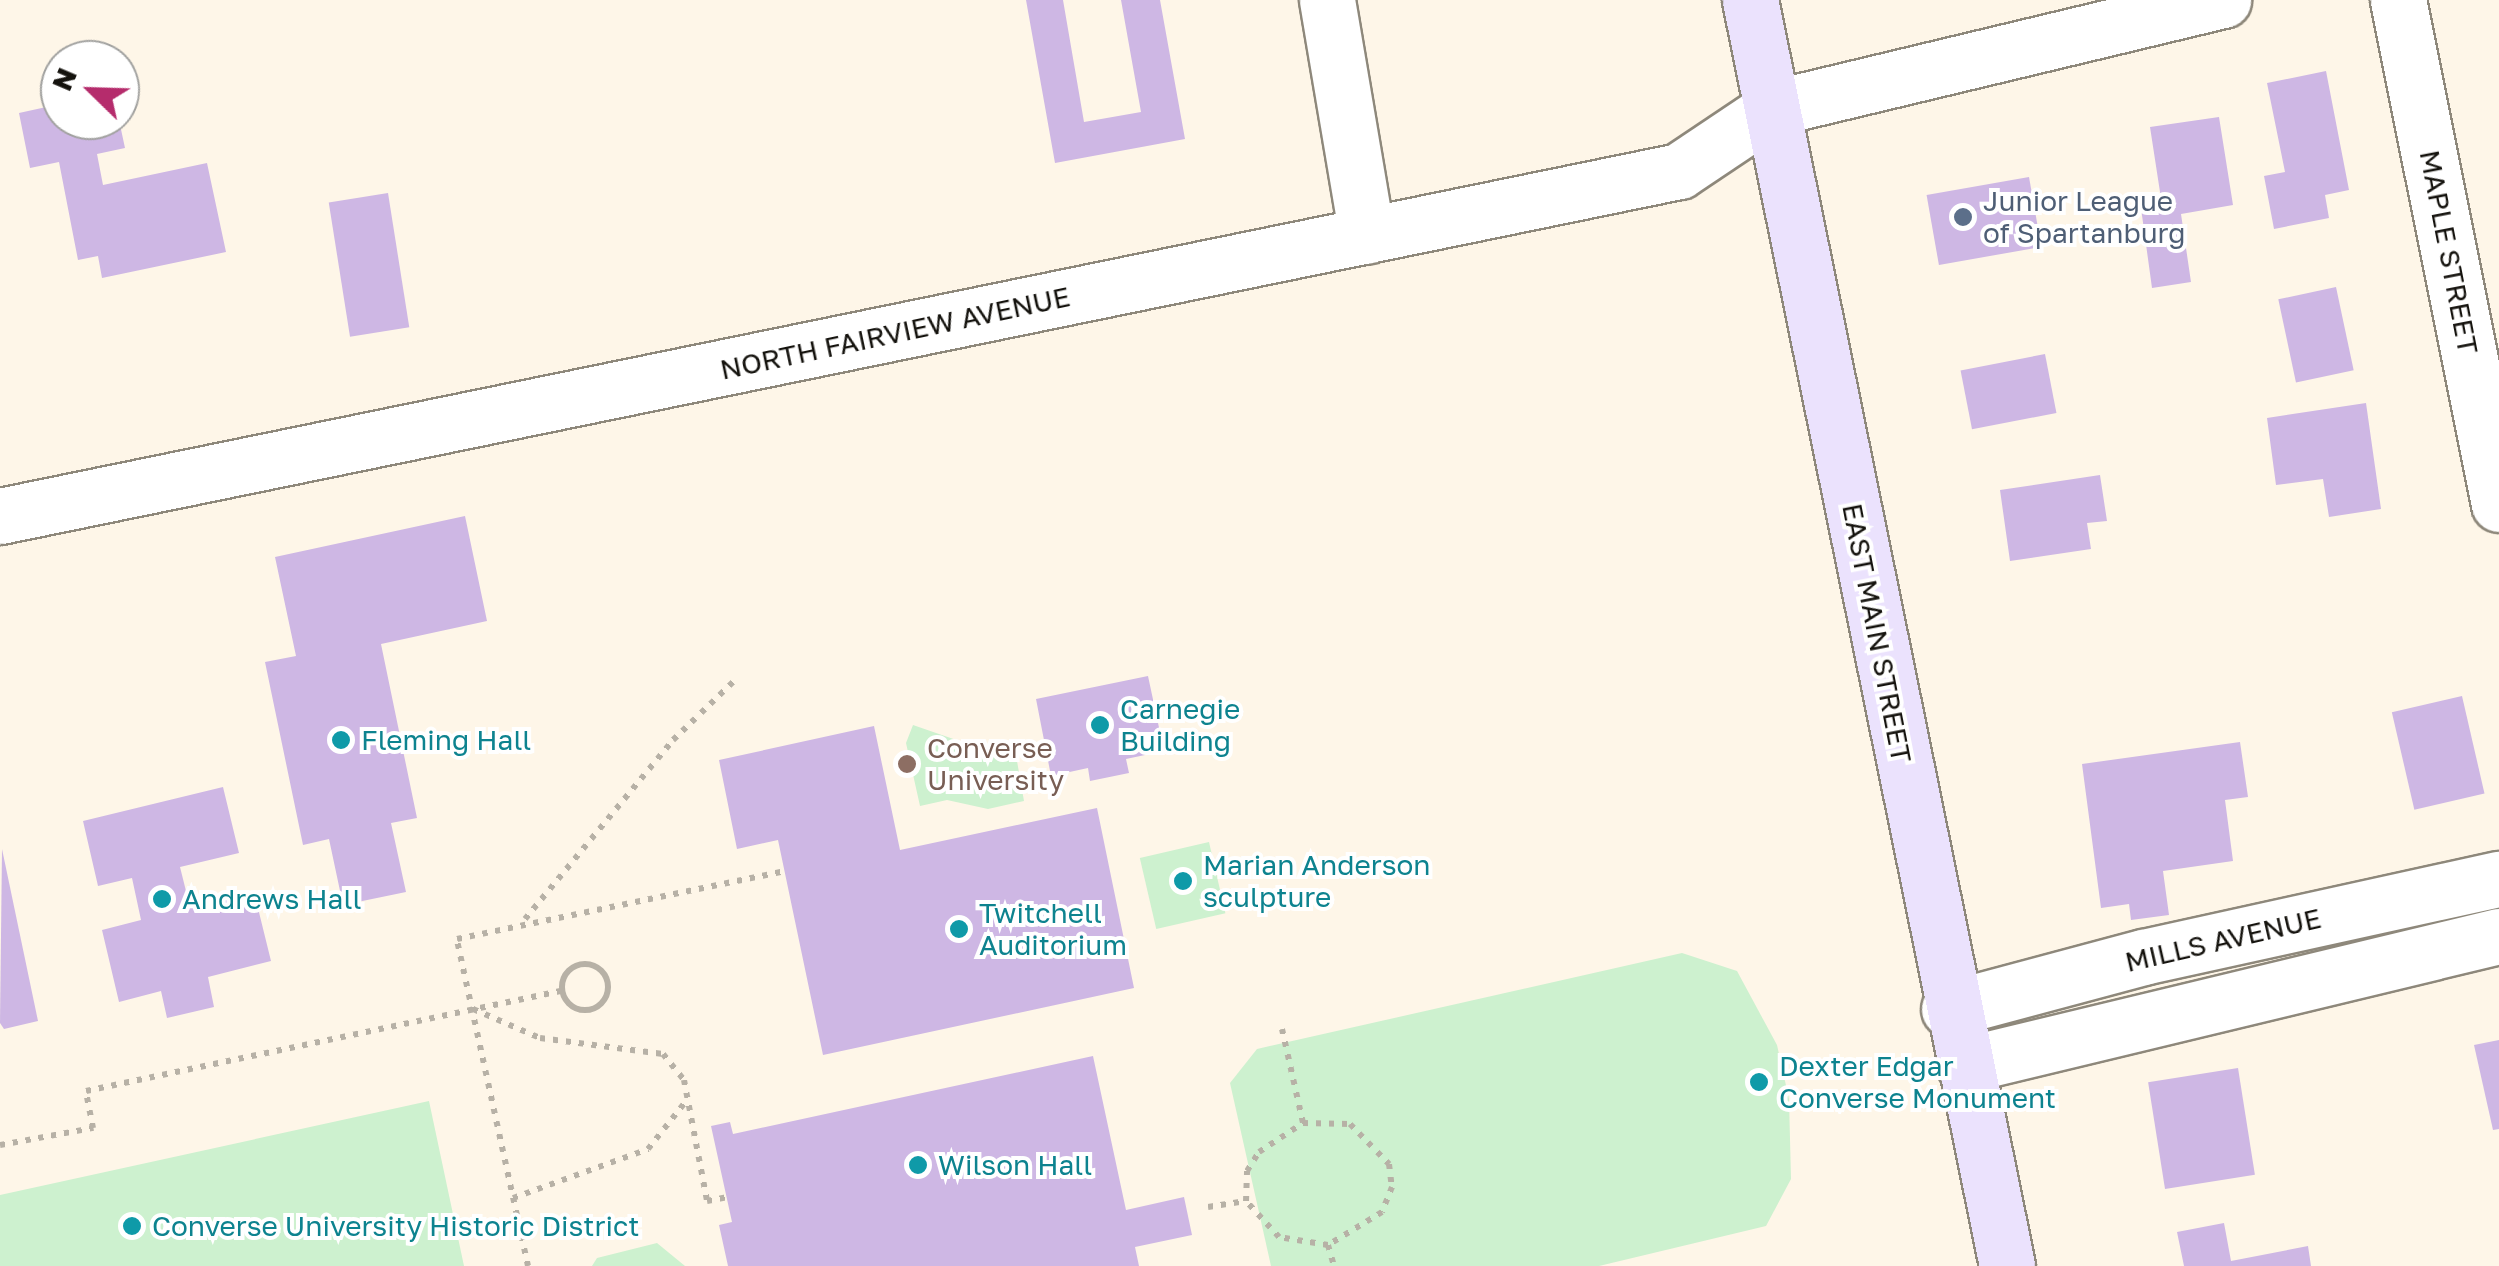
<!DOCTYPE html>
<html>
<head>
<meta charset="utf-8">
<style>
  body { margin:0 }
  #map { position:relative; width:2499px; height:1266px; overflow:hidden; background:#fef6e8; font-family:"Golos Text",sans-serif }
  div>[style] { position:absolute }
  .green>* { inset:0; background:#cdf1cf; transform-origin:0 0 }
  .building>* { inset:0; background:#ceb7e4; transform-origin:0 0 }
  .path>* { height:6px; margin-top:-3px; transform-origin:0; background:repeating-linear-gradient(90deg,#b7b1a6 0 5px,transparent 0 13px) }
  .path>.ring { margin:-3px; padding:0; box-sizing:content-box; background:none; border:6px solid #b7b1a6; border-radius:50% }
  .roads { filter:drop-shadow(2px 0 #8e887b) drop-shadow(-2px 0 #8e887b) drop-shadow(0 2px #8e887b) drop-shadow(0 -2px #8e887b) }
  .minor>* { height:55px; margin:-27.5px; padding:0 27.5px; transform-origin:27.5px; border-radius:27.5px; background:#fff }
  .major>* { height:55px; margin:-27.5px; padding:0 27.5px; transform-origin:27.5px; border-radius:27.5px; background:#ebe2fd }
  .dots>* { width:28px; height:28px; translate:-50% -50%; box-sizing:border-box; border:5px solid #fff; border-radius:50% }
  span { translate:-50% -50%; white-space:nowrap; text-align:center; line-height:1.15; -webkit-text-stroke:8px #fff; paint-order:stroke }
  .service-label { font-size:28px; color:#4e5e75 }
  .left { translate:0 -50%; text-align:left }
  .street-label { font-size:28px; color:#15130e }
  .culture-label { font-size:28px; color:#0d838f }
  .education-label { font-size:28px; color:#785e54 }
  .north { position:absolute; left:40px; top:40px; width:100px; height:100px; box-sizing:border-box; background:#fff; border:2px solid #a1a19f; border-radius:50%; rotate:293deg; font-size:28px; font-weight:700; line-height:40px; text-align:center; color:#15130e }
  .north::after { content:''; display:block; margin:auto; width:35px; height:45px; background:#b52c6c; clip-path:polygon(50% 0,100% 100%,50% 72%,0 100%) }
</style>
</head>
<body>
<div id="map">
  <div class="green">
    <div style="clip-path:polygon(913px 725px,1017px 761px,1024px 801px,988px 809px,947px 800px,920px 806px,906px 743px)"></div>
    <div style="left:1209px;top:842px;width:73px;height:71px;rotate:77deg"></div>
    <div style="clip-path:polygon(1682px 953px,1737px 971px,1777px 1045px,1789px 1099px,1791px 1179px,1766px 1226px,1599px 1266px,1271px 1266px,1230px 1083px,1257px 1049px)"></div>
    <div style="clip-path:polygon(429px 1101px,464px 1266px,0 1266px,0 1195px)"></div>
    <div style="clip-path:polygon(657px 1243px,685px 1266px,592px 1266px,597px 1258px)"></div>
  </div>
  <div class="building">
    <div style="clip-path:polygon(1026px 0,1063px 0,1084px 122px,1141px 112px,1121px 0,1160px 0,1185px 139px,1055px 163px)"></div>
    <div style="clip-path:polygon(2326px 71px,2349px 190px,2325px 195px,2329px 218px,2274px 229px,2264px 176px,2285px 172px,2267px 83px)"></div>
    <div style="clip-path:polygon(60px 104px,60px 120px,119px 120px,125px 148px,97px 154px,103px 185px,207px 163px,226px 252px,102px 278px,98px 256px,78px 260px,59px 162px,30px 168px,19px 113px)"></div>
    <div style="clip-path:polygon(2219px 117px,2233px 205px,2181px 214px,2191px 282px,2152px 288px,2141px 208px,2162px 205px,2150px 127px)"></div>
    <div style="left:2029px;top:177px;width:71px;height:104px;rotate:80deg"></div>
    <div style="left:388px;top:193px;width:136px;height:60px;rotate:81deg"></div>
    <div style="left:2336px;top:287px;width:85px;height:59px;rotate:78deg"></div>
    <div style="left:2045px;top:354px;width:60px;height:86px;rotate:79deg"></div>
    <div style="clip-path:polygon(2366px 403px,2381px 509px,2329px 517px,2323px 479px,2276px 485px,2267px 418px)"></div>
    <div style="clip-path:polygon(2100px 475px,2107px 521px,2087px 523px,2091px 549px,2010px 561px,2000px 490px)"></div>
    <div style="clip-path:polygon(465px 516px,487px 621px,381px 644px,417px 818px,391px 823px,406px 892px,343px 905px,329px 839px,303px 845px,265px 662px,296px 656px,275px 557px)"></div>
    <div style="clip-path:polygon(1148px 676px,1164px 751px,1126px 759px,1129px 773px,1090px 781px,1088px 768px,1051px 776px,1036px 699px)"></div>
    <div style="left:2462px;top:696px;width:100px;height:72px;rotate:77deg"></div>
    <div style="clip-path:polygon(874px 726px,900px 850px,1097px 808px,1134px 988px,823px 1055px,778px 840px,737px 849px,719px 760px)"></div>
    <div style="clip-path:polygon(2240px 742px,2248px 797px,2225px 800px,2233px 861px,2163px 871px,2169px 915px,2131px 920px,2129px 904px,2101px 908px,2082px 764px)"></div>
    <div style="clip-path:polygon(223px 787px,239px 853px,180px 867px,190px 907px,254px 892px,271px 961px,208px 977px,214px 1007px,167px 1018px,161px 991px,119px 1002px,102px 930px,141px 920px,132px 878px,98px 886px,83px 821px)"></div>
    <div style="clip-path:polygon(2px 849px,38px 1021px,4px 1029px,0 1023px)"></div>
    <div style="clip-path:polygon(2499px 1040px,2499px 1129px,2493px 1130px,2474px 1045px)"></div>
    <div style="clip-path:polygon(1093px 1056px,1126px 1210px,1184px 1197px,1192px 1235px,1135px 1247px,1139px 1266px,728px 1266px,719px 1225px,732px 1222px,711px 1126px,730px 1122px,733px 1134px)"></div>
    <div style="left:2238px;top:1068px;width:108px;height:91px;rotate:81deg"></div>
    <div style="clip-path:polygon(2224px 1223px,2231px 1261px,2308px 1246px,2311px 1266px,2184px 1266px,2177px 1232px)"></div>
  </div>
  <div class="path">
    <div style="left:525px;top:919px;width:232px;rotate:-50.4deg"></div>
    <div style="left:673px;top:740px;width:85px;rotate:-44deg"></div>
    <div class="ring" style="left:562px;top:964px;width:40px;height:40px"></div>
    <div style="left:473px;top:1009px;width:73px;rotate:23.4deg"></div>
    <div style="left:540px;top:1038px;width:124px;rotate:7.4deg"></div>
    <div style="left:663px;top:1054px;width:33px;rotate:51deg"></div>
    <div style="left:684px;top:1080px;width:123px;rotate:79.2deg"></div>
    <div style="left:707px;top:1201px;width:20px;rotate:-11deg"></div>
    <div style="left:1282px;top:1029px;width:96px;rotate:77.4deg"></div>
    <div style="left:1303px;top:1123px;width:47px;rotate:1.2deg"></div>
    <div style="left:1350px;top:1124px;width:56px;rotate:45.7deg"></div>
    <div style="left:1389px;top:1164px;width:23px;rotate:83deg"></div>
    <div style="left:1392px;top:1187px;width:27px;rotate:112deg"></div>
    <div style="left:1382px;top:1212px;width:63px;rotate:148.6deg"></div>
    <div style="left:1328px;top:1245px;width:50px;rotate:-170.7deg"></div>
    <div style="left:1279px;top:1237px;width:49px;rotate:-132.5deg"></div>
    <div style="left:1246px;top:1201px;width:30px;rotate:-88deg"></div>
    <div style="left:1247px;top:1171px;width:22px;rotate:-58deg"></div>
    <div style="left:1259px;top:1152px;width:53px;rotate:-33.4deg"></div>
    <div style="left:0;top:1145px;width:95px;rotate:-10.4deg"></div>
    <div style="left:93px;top:1128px;width:38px;rotate:-101deg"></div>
    <div style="left:86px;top:1091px;width:486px;rotate:-11.9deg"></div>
    <div style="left:513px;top:1198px;width:144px;rotate:-19.9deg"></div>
    <div style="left:648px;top:1149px;width:63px;rotate:-51.5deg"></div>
    <div style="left:1208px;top:1207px;width:38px;rotate:-9deg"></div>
    <div style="left:1328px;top:1245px;width:22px;rotate:74deg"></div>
    <div style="left:528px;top:1266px;width:335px;rotate:-102.3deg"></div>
    <div style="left:457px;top:939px;width:334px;rotate:-11.7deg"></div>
  </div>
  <div class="roads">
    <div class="minor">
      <div style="left:1327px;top:0;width:239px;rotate:80.4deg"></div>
      <div style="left:2398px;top:0;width:514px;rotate:78.67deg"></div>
      <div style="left:0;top:516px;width:1714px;rotate:-11.61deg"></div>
      <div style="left:1679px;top:171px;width:113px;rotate:-33.8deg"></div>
      <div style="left:1773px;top:108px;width:463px;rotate:-13.5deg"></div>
      <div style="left:1949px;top:1009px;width:201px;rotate:-15deg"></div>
      <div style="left:2143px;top:957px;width:364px;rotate:-12.4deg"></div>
      <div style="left:1964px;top:1065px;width:550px;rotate:-13.56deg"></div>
    </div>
    <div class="major">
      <div style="left:1750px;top:0;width:1292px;rotate:78.52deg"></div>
    </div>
  </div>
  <div class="dots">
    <div style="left:1963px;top:217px;background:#5c6f8a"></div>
    <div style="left:1100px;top:725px;background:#0f9aa8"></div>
    <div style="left:341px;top:740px;background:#0f9aa8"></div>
    <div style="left:907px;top:764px;background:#8d6e63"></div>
    <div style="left:1183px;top:881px;background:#0f9aa8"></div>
    <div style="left:162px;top:899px;background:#0f9aa8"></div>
    <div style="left:959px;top:929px;background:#0f9aa8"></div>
    <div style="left:1759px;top:1082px;background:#0f9aa8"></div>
    <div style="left:918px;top:1165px;background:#0f9aa8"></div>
    <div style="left:132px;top:1226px;background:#0f9aa8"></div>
  </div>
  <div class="service-label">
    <span class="left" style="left:1983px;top:217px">Junior League<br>of Spartanburg</span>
  </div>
  <div class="street-label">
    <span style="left:2449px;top:252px;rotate:79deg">MAPLE STREET</span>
    <span style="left:895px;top:333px;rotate:-12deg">NORTH FAIRVIEW AVENUE</span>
    <span style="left:1877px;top:633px;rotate:79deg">EAST MAIN STREET</span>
    <span style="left:2223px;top:940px;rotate:-13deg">MILLS AVENUE</span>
  </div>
  <div class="culture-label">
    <span class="left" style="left:1120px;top:725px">Carnegie<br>Building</span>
    <span class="left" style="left:361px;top:740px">Fleming Hall</span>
    <span class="left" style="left:1203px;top:881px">Marian Anderson<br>sculpture</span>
    <span class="left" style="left:182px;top:899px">Andrews Hall</span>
    <span class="left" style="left:979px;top:929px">Twitchell<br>Auditorium</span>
    <span class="left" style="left:1779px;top:1082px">Dexter Edgar<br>Converse Monument</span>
    <span class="left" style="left:938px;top:1165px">Wilson Hall</span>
    <span class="left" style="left:152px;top:1226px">Converse University Historic District</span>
  </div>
  <div class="education-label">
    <span class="left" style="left:927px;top:764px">Converse<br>University</span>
  </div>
  <div class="north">N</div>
</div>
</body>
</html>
